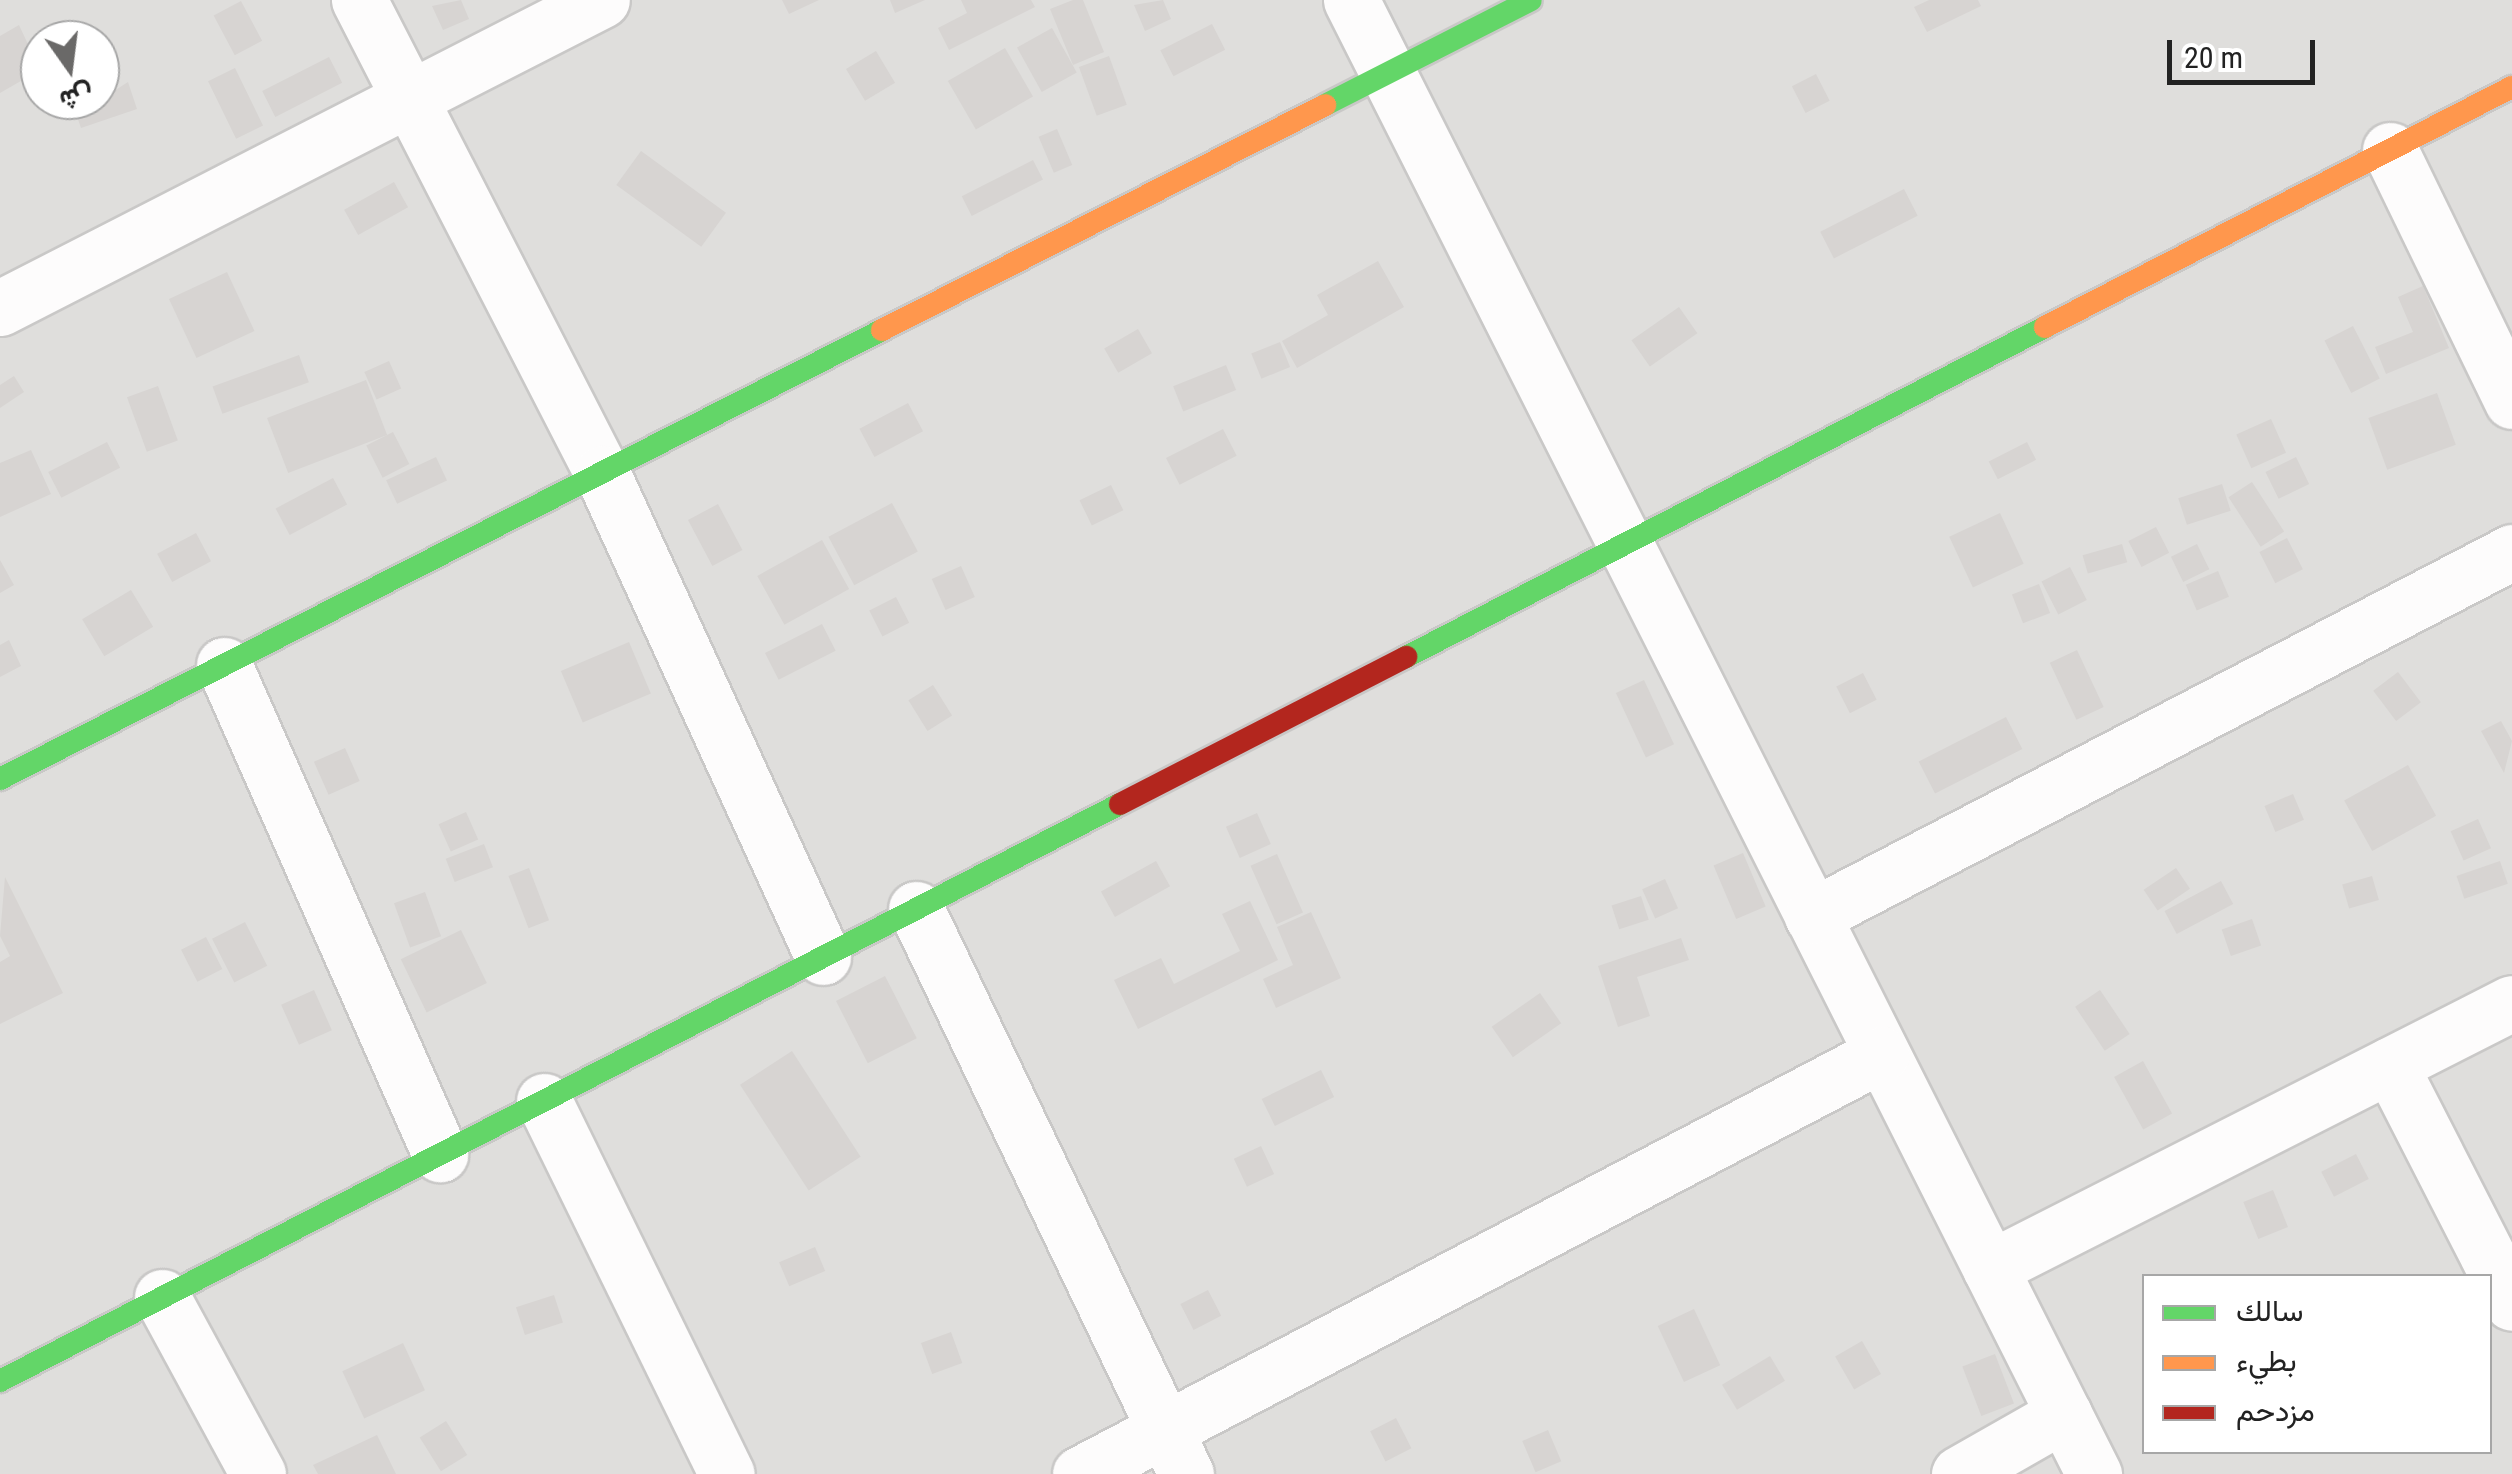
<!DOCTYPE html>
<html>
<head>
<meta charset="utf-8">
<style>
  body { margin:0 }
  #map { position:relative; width:2512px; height:1474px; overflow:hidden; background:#f0eeeb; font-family:"Roboto Condensed",Vazirmatn,sans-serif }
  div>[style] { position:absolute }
  .residential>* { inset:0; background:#dfdedc }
  .building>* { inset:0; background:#d7d4d2; transform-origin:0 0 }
  .roads { filter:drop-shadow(2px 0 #c9c8c7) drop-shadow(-2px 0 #c9c8c7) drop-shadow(0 2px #c9c8c7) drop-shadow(0 -2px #c9c8c7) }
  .street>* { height:55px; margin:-27.5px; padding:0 27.5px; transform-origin:27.5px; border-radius:27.5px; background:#fdfcfc }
  .fast>* { height:22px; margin:-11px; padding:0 11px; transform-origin:11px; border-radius:11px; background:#63d668 }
  .slow>* { height:22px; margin:-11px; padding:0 11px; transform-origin:11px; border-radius:11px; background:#ff974d }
  .jam>* { height:22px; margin:-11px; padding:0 11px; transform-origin:11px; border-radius:11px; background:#b3261e }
  span { translate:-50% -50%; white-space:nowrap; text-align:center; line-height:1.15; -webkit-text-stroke:10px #fff; paint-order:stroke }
  .legend { position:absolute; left:2142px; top:1274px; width:350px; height:180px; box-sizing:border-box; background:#fff; border:2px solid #a7a7a7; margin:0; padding:12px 18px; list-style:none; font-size:30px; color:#222 }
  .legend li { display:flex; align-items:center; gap:20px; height:50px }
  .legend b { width:50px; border:2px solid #a7a7a7 }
  .north { position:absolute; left:20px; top:20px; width:100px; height:100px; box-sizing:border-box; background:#fff; border:2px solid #a7a7a7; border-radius:50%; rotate:166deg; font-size:28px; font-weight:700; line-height:40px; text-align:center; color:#222 }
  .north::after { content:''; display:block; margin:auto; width:35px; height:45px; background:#6a6968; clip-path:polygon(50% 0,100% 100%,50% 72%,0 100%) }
  .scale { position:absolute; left:2167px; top:40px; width:148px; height:45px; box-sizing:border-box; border:5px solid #222; border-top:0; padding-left:12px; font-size:30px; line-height:35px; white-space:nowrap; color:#222; -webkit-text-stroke:8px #fff; paint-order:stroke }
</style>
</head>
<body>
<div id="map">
  <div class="residential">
    <div style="clip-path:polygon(evenodd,0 0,2512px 0,2512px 1474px,0 1474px,0 0,40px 40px,100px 40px,100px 100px,40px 100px,40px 40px,0 0,2144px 1276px,2490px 1276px,2490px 1452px,2144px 1452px,2144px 1276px)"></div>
  </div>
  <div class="building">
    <div style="clip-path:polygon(461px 0,469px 19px,443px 30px,432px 6px)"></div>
    <div style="clip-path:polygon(782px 0,819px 0,789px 14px)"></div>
    <div style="clip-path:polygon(890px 0,925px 0,895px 13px)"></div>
    <div style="clip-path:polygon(961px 0,1031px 0,1035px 7px,949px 50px,938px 28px,967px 13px)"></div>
    <div style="clip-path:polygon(1073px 0,1083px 0,1104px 52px,1073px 65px,1050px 9px)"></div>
    <div style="clip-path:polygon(1163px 0,1171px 19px,1145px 31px,1134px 5px)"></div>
    <div style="clip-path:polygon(1929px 0,1978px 0,1981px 6px,1927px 32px,1914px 7px)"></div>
    <div style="left:241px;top:1px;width:45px;height:31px;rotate:62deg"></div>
    <div style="left:1212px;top:24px;width:29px;height:58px;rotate:63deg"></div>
    <div style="clip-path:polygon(19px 25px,40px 70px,0 93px,0 36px)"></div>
    <div style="left:1052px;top:28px;width:51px;height:40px;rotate:61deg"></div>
    <div style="left:1005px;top:48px;width:56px;height:66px;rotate:60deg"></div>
    <div style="left:876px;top:51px;width:37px;height:35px;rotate:59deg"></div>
    <div style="left:1109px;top:56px;width:52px;height:32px;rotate:70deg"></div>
    <div style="left:329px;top:57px;width:29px;height:75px;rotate:63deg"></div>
    <div style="left:235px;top:68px;width:64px;height:30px;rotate:64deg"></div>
    <div style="left:1816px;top:74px;width:30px;height:27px;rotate:63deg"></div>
    <div style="clip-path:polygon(128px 82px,137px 109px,81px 128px,72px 102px,100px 100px)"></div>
    <div style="left:1057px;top:129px;width:39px;height:20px;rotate:67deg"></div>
    <div style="left:641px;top:151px;width:105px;height:42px;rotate:36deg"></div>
    <div style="left:1033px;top:160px;width:22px;height:80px;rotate:63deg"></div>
    <div style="left:394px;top:182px;width:29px;height:57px;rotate:61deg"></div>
    <div style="left:1904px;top:189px;width:30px;height:94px;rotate:63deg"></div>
    <div style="clip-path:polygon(1378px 261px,1404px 307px,1297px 368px,1282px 341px,1328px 315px,1317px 295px)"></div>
    <div style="left:227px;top:272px;width:65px;height:64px;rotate:65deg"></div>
    <div style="clip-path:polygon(2423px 286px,2449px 348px,2386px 374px,2375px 347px,2413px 332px,2398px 297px)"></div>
    <div style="left:1679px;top:307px;width:32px;height:58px;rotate:55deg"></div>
    <div style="left:2353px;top:326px;width:59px;height:32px;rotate:63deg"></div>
    <div style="left:1138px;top:329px;width:28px;height:39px;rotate:60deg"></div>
    <div style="left:1280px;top:342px;width:27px;height:31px;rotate:68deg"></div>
    <div style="left:299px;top:355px;width:29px;height:92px;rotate:70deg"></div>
    <div style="left:389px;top:361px;width:30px;height:27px;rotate:66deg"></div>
    <div style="left:1226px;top:365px;width:27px;height:57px;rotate:68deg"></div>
    <div style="clip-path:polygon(14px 376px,24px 392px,0 408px,0 385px)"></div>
    <div style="left:366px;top:380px;width:59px;height:106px;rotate:69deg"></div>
    <div style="left:158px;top:386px;width:58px;height:33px;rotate:70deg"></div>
    <div style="left:2437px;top:393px;width:55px;height:73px;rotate:70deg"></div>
    <div style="left:908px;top:403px;width:32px;height:55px;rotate:62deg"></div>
    <div style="left:2271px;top:419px;width:37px;height:38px;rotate:66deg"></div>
    <div style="left:1223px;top:429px;width:30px;height:64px;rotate:63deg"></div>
    <div style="left:393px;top:432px;width:36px;height:30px;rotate:63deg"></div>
    <div style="left:107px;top:442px;width:29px;height:66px;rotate:63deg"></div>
    <div style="left:2027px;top:442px;width:20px;height:43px;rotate:63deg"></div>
    <div style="clip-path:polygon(31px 450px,51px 494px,0 517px,0 463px)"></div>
    <div style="left:436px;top:457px;width:26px;height:55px;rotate:65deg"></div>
    <div style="left:2296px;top:457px;width:30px;height:34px;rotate:64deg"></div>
    <div style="left:333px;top:478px;width:30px;height:65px;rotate:62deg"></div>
    <div style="left:2252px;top:482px;width:59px;height:28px;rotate:57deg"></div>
    <div style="left:2222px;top:484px;width:28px;height:46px;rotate:72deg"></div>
    <div style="left:1111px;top:485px;width:28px;height:35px;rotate:64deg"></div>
    <div style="left:892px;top:503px;width:55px;height:72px;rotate:62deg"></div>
    <div style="left:718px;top:504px;width:52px;height:34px;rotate:62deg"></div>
    <div style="left:2000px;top:513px;width:56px;height:56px;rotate:65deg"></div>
    <div style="left:2156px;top:527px;width:29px;height:31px;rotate:63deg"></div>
    <div style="left:196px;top:533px;width:32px;height:44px;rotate:62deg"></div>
    <div style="left:2287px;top:538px;width:35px;height:31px;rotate:63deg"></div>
    <div style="left:822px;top:540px;width:56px;height:74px;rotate:61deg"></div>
    <div style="left:2122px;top:544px;width:19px;height:41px;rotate:74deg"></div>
    <div style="left:2197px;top:544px;width:28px;height:29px;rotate:64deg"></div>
    <div style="clip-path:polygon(0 560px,14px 585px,0 593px)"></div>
    <div style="left:961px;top:566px;width:34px;height:32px;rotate:66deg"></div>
    <div style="left:2070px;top:567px;width:37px;height:32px;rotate:63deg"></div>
    <div style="left:2218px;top:571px;width:28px;height:35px;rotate:67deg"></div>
    <div style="left:2039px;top:584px;width:31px;height:29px;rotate:69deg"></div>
    <div style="left:131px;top:590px;width:43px;height:57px;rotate:59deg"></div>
    <div style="left:896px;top:597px;width:29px;height:30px;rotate:63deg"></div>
    <div style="left:822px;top:624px;width:30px;height:64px;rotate:63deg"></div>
    <div style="clip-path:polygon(9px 640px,21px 666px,0 677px,0 645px)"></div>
    <div style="left:629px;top:642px;width:56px;height:74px;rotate:67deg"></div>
    <div style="left:2077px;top:650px;width:63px;height:30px;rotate:65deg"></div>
    <div style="left:2398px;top:672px;width:38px;height:31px;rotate:53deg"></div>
    <div style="left:1863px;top:673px;width:30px;height:30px;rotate:63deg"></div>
    <div style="left:1644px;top:680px;width:71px;height:31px;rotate:65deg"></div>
    <div style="left:933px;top:685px;width:36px;height:29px;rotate:58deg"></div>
    <div style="left:2006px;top:717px;width:36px;height:98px;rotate:63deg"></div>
    <div style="clip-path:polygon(2501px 721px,2512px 741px,2504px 773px,2481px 731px)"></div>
    <div style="left:345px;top:748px;width:36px;height:34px;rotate:66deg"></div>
    <div style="left:2408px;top:765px;width:58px;height:73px;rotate:61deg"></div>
    <div style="left:2293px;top:794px;width:28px;height:31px;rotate:67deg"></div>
    <div style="left:466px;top:812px;width:30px;height:30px;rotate:66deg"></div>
    <div style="left:1257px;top:813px;width:34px;height:34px;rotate:66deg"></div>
    <div style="left:2478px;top:819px;width:32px;height:30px;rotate:66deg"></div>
    <div style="left:484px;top:844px;width:25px;height:41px;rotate:69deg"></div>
    <div style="left:1743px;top:853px;width:58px;height:32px;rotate:67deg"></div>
    <div style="left:1277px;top:854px;width:64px;height:29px;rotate:66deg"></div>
    <div style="left:1156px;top:861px;width:29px;height:63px;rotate:61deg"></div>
    <div style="left:2500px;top:861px;width:24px;height:46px;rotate:71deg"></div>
    <div style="left:529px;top:868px;width:56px;height:22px;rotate:69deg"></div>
    <div style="left:2176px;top:868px;width:25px;height:39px;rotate:56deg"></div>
    <div style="left:2372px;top:876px;width:25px;height:31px;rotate:74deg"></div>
    <div style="clip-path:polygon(5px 877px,63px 993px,0 1024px,0 962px,10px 956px,0 936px)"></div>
    <div style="left:1665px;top:879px;width:32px;height:25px;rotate:66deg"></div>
    <div style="left:2221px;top:881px;width:26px;height:64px;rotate:62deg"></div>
    <div style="left:425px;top:892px;width:47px;height:33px;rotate:70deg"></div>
    <div style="left:1641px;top:896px;width:25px;height:31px;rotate:72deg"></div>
    <div style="clip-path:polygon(1250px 901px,1278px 960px,1138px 1029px,1114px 980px,1161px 958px,1174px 984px,1240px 951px,1222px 914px)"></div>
    <div style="clip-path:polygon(1311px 912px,1341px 978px,1276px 1008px,1263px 979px,1293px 965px,1277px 927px)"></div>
    <div style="left:2252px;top:919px;width:28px;height:32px;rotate:71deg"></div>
    <div style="left:245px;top:922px;width:49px;height:37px;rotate:63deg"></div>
    <div style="left:461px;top:930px;width:59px;height:67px;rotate:64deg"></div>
    <div style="left:206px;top:937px;width:36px;height:28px;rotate:63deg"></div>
    <div style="clip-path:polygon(1681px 938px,1689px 960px,1637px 977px,1650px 1016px,1618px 1027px,1598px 966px)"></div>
    <div style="left:885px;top:976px;width:70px;height:55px;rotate:63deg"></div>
    <div style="left:314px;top:990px;width:44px;height:36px;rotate:66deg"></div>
    <div style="left:2100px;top:990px;width:53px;height:30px;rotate:56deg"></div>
    <div style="left:1540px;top:993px;width:37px;height:59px;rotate:55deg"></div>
    <div style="left:792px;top:1051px;width:126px;height:62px;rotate:57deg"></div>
    <div style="left:2143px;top:1061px;width:60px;height:33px;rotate:61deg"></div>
    <div style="left:1321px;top:1070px;width:30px;height:66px;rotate:64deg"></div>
    <div style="left:1261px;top:1146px;width:31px;height:30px;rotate:65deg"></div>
    <div style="left:2356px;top:1154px;width:28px;height:39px;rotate:63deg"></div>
    <div style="left:2273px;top:1190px;width:40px;height:32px;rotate:68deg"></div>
    <div style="left:815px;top:1247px;width:26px;height:39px;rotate:67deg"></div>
    <div style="left:1208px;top:1290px;width:29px;height:31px;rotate:63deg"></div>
    <div style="left:554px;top:1295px;width:29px;height:40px;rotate:72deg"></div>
    <div style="left:1694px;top:1309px;width:62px;height:40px;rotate:65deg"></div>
    <div style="left:951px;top:1332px;width:33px;height:32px;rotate:70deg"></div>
    <div style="left:1862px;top:1341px;width:38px;height:31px;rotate:60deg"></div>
    <div style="left:403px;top:1343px;width:52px;height:67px;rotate:65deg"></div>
    <div style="left:1995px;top:1354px;width:53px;height:35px;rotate:69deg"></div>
    <div style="left:1770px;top:1356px;width:29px;height:56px;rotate:59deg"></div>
    <div style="left:1396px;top:1418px;width:34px;height:29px;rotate:63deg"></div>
    <div style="left:446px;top:1421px;width:40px;height:31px;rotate:58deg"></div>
    <div style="left:1548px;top:1430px;width:34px;height:28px;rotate:67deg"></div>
    <div style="clip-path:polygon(377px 1435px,396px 1474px,318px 1474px,313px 1465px)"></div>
  </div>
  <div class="roads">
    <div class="street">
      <div style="left:359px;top:0;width:532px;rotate:62.81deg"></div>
      <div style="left:602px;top:473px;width:532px;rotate:65.46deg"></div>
      <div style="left:1351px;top:0;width:1651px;rotate:63.25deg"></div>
      <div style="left:2390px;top:150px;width:279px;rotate:64.1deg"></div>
      <div style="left:0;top:308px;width:676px;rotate:-27.1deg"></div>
      <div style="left:224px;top:665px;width:535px;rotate:66.17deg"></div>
      <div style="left:916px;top:909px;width:626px;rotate:64.46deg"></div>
      <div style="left:1812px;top:916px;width:789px;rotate:-27.47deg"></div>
      <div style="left:2390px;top:1065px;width:267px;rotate:62.9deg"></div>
      <div style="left:544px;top:1101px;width:415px;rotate:63.9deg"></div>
      <div style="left:1990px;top:1268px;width:585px;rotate:-26.92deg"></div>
      <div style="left:162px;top:1297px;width:201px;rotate:61.5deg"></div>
      <div style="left:1080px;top:1474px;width:905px;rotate:-27.64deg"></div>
      <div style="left:1959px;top:1474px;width:121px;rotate:-29.7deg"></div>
    </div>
    <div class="fast">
      <div style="left:1325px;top:105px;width:231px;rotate:-27deg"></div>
      <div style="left:1406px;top:657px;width:719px;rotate:-27.31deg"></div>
      <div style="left:0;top:779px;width:990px;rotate:-26.98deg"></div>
      <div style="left:0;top:1381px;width:1260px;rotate:-27.26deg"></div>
    </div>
    <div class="slow">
      <div style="left:2045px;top:327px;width:525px;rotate:-27.2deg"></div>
      <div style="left:882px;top:330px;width:497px;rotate:-26.9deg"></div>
    </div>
    <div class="jam">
      <div style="left:1120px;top:804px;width:322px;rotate:-27.2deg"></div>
    </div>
  </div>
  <ul class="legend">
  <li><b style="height:12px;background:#63d668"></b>سالك</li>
  <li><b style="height:12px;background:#ff974d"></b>بطيء</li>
  <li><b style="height:12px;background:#b3261e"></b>مزدحم</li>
  </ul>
  <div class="north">ش</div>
  <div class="scale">20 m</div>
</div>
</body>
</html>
